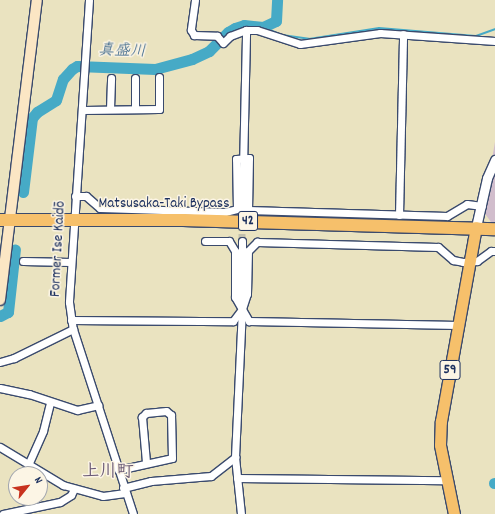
<!DOCTYPE html>
<html>
<head>
<meta charset="utf-8">
<style>
  body { margin:0 }
  #map { position:relative; width:495px; height:514px; overflow:hidden; background:#eae3c0; font-family:Dekko,"Klee One",sans-serif }
  div>[style] { position:absolute }
  .industrial>* { inset:0; background:#d1bdcc }
  .stream>* { height:2px; margin:-1px; padding:0 1px; transform-origin:1px; border-radius:1px; background:#46aac6 }
  .river>* { height:11px; margin:-5.5px; padding:0 5.5px; transform-origin:5.5px; border-radius:5.5px; background:#46aac6 }
  .minor-tunnel>* { height:7px; margin-top:-3.5px; transform-origin:0; background:repeating-linear-gradient(90deg,#c1bfac 0 7px,transparent 0 10.5px) }
  .roads { filter:drop-shadow(1px 0 #3a4a6d) drop-shadow(-1px 0 #3a4a6d) drop-shadow(0 1px #3a4a6d) drop-shadow(0 -1px #3a4a6d) }
  .minor>* { height:7px; margin:-3.5px; padding:0 3.5px; transform-origin:3.5px; border-radius:3.5px; background:#fff }
  .tertiary>* { height:9px; margin:-4.5px; padding:0 4.5px; transform-origin:4.5px; border-radius:4.5px; background:#fff }
  .secondary>* { height:10px; margin:-5px; padding:0 5px; transform-origin:5px; border-radius:5px; background:#fbe6c4 }
  .primary>* { height:11px; margin:-5.5px; padding:0 5.5px; transform-origin:5.5px; border-radius:5.5px; background:#f6c06b }
  .trunk>* { height:12px; margin:-6px; padding:0 6px; transform-origin:6px; border-radius:6px; background:#f6c06b }
  span { translate:-50% -50%; white-space:nowrap; text-align:center; line-height:1.15; -webkit-text-stroke:3px #fcf5e5; paint-order:stroke }
  .shield-label span { padding:1px 3px; background:#fcf5e5; border:1px solid; border-radius:3px; -webkit-text-stroke-width:0 }
  .shield-label { font-size:14px; color:#1b2f5e; font-weight:700 }
  .street-label { font-size:15px; color:#1b2f5e }
  .water-label { font-size:16px; color:#2a5a82; font-style:italic }
  .quarter-label { font-size:17px; color:#695975; font-weight:700 }
  .north { position:absolute; left:8px; top:466px; width:40px; height:40px; box-sizing:border-box; background:#fcf5e5; border:1px solid #a2a6af; border-radius:50%; rotate:60deg; font-size:11px; font-weight:700; line-height:16px; text-align:center; color:#1b2f5e }
  .north::after { content:''; display:block; margin:auto; width:14px; height:18px; background:#c8321e; clip-path:polygon(50% 0,100% 100%,50% 72%,0 100%) }
</style>
</head>
<body>
<div id="map">
  <div class="industrial">
    <div style="clip-path:polygon(495px 142px,495px 222px,491px 222px,483px 211px)"></div>
  </div>
  <div class="stream">
    <div style="left:263px;top:27px;width:21px;rotate:23deg"></div>
    <div style="left:282px;top:35px;width:27px;rotate:8deg"></div>
    <div style="left:309px;top:39px;width:71px;rotate:-8.9deg"></div>
    <div style="left:379px;top:28px;width:97px;rotate:4.7deg"></div>
    <div style="left:476px;top:36px;width:20px;rotate:-20deg"></div>
  </div>
  <div class="river">
    <div style="left:23px;top:192px;width:75px;rotate:-83.1deg"></div>
    <div style="left:32px;top:118px;width:8px;rotate:-50deg"></div>
    <div style="left:37px;top:112px;width:22px;rotate:-32deg"></div>
    <div style="left:56px;top:100px;width:22px;rotate:-72deg"></div>
    <div style="left:63px;top:79px;width:13px;rotate:-48deg"></div>
    <div style="left:72px;top:69px;width:6px;rotate:-31deg"></div>
    <div style="left:77px;top:66px;width:78px;rotate:2.2deg"></div>
    <div style="left:155px;top:69px;width:38px;rotate:-15deg"></div>
    <div style="left:192px;top:59px;width:19px;rotate:-25deg"></div>
    <div style="left:209px;top:51px;width:27px;rotate:-45deg"></div>
    <div style="left:228px;top:32px;width:8px;rotate:-30deg"></div>
    <div style="left:235px;top:28px;width:9px;rotate:-18deg"></div>
    <div style="left:244px;top:25px;width:19px;rotate:6deg"></div>
    <div style="left:263px;top:27px;width:14px;rotate:-25deg"></div>
    <div style="left:276px;top:21px;width:21px;rotate:-87deg"></div>
    <div style="left:0;top:316px;width:9px;rotate:-27deg"></div>
    <div style="left:8px;top:312px;width:63px;rotate:-83.7deg"></div>
    <div style="left:494px;top:483px;width:1px"></div>
  </div>
  <div class="minor-tunnel">
    <div style="left:242px;top:241px;width:22px;rotate:-90deg"></div>
  </div>
  <div class="roads">
    <div class="minor">
      <div style="left:89px;top:0;width:303px;rotate:93.8deg"></div>
      <div style="left:69px;top:302px;width:27px;rotate:82deg"></div>
      <div style="left:73px;top:329px;width:194px;rotate:72deg"></div>
      <div style="left:195px;top:0;width:30px;rotate:98deg"></div>
      <div style="left:191px;top:30px;width:6px;rotate:59deg"></div>
      <div style="left:194px;top:35px;width:23px;rotate:2deg"></div>
      <div style="left:217px;top:36px;width:9px;rotate:49deg"></div>
      <div style="left:223px;top:43px;width:10px;rotate:-45deg"></div>
      <div style="left:230px;top:36px;width:17px;rotate:-21deg"></div>
      <div style="left:246px;top:30px;width:11px"></div>
      <div style="left:257px;top:30px;width:45px;rotate:18deg"></div>
      <div style="left:300px;top:44px;width:81px;rotate:-7.8deg"></div>
      <div style="left:380px;top:33px;width:115px;rotate:4deg"></div>
      <div style="left:110px;top:109px;width:31px;rotate:-88deg"></div>
      <div style="left:135px;top:109px;width:31px;rotate:-90deg"></div>
      <div style="left:83px;top:110px;width:76px;rotate:-0.8deg"></div>
      <div style="left:159px;top:109px;width:32px;rotate:-90deg"></div>
      <div style="left:75px;top:196px;width:11px"></div>
      <div style="left:86px;top:196px;width:18px;rotate:41deg"></div>
      <div style="left:100px;top:208px;width:125px;rotate:1.8deg"></div>
      <div style="left:225px;top:212px;width:12px;rotate:-14deg"></div>
      <div style="left:237px;top:209px;width:50px;rotate:-91.1deg"></div>
      <div style="left:236px;top:159px;width:13px;rotate:-4deg"></div>
      <div style="left:249px;top:158px;width:52px;rotate:91.1deg"></div>
      <div style="left:248px;top:210px;width:199px;rotate:1.7deg"></div>
      <div style="left:447px;top:216px;width:23px;rotate:-31deg"></div>
      <div style="left:467px;top:204px;width:15px;rotate:8deg"></div>
      <div style="left:242px;top:212px;width:182px;rotate:-88.7deg"></div>
      <div style="left:399px;top:215px;width:181px;rotate:-88.7deg"></div>
      <div style="left:205px;top:241px;width:24px"></div>
      <div style="left:229px;top:241px;width:12px;rotate:59deg"></div>
      <div style="left:235px;top:251px;width:46px;rotate:90deg"></div>
      <div style="left:235px;top:297px;width:28px;rotate:60deg"></div>
      <div style="left:249px;top:321px;width:209px;rotate:1.1deg"></div>
      <div style="left:23px;top:261px;width:47px;rotate:1.2deg"></div>
      <div style="left:71px;top:320px;width:162px;rotate:0.4deg"></div>
      <div style="left:233px;top:321px;width:15px;rotate:-53deg"></div>
      <div style="left:242px;top:309px;width:16px;rotate:-72deg"></div>
      <div style="left:247px;top:294px;width:43px;rotate:-88.7deg"></div>
      <div style="left:248px;top:251px;width:13px;rotate:-45deg"></div>
      <div style="left:257px;top:242px;width:181px;rotate:1.6deg"></div>
      <div style="left:438px;top:247px;width:20px;rotate:41deg"></div>
      <div style="left:453px;top:260px;width:10px;rotate:11deg"></div>
      <div style="left:463px;top:262px;width:14px;rotate:-4deg"></div>
      <div style="left:477px;top:261px;width:17px;rotate:-36deg"></div>
      <div style="left:491px;top:251px;width:4px"></div>
      <div style="left:0;top:362px;width:15px;rotate:-16deg"></div>
      <div style="left:14px;top:358px;width:66px;rotate:-26.2deg"></div>
      <div style="left:0;top:388px;width:30px;rotate:12deg"></div>
      <div style="left:29px;top:394px;width:51px;rotate:18.4deg"></div>
      <div style="left:77px;top:410px;width:22px;rotate:-13deg"></div>
      <div style="left:0;top:447px;width:74px;rotate:31.1deg"></div>
      <div style="left:63px;top:485px;width:41px;rotate:15.4deg"></div>
      <div style="left:103px;top:496px;width:22px;rotate:-8deg"></div>
      <div style="left:28px;top:465px;width:37px;rotate:-66deg"></div>
      <div style="left:43px;top:431px;width:30px;rotate:-76deg"></div>
      <div style="left:118px;top:470px;width:55px;rotate:-12.5deg"></div>
      <div style="left:172px;top:458px;width:43px;rotate:-91.3deg"></div>
      <div style="left:171px;top:415px;width:6px;rotate:-141deg"></div>
      <div style="left:166px;top:411px;width:20px;rotate:174deg"></div>
      <div style="left:146px;top:413px;width:6px;rotate:135deg"></div>
      <div style="left:142px;top:417px;width:45px;rotate:84.9deg"></div>
      <div style="left:237px;top:478px;width:208px;rotate:0.6deg"></div>
      <div style="left:123px;top:488px;width:29px;rotate:-14deg"></div>
      <div style="left:151px;top:481px;width:60px;rotate:-4.8deg"></div>
      <div style="left:211px;top:476px;width:31px;rotate:-38deg"></div>
      <div style="left:3px;top:514px;width:58px;rotate:-11.9deg"></div>
      <div style="left:60px;top:502px;width:13px;rotate:-32deg"></div>
      <div style="left:71px;top:495px;width:7px;rotate:-63deg"></div>
      <div style="left:241px;top:514px;width:57px;rotate:-96deg"></div>
      <div style="left:235px;top:457px;width:148px;rotate:-87.3deg"></div>
      <div style="left:242px;top:309px;width:68px;rotate:-90deg"></div>
    </div>
    <div class="tertiary">
      <div style="left:476px;top:227px;width:50px;rotate:-77.3deg"></div>
      <div style="left:487px;top:178px;width:20px;rotate:-66deg"></div>
    </div>
    <div class="secondary">
      <div style="left:0;top:300px;width:302px;rotate:-83deg"></div>
    </div>
    <div class="primary">
      <div style="left:454px;top:514px;width:70px;rotate:-101.5deg"></div>
      <div style="left:440px;top:445px;width:24px;rotate:-88deg"></div>
      <div style="left:441px;top:421px;width:197px;rotate:-79.8deg"></div>
    </div>
    <div class="trunk">
      <div style="left:0;top:220px;width:183px"></div>
      <div style="left:183px;top:220px;width:312px;rotate:1.7deg"></div>
    </div>
  </div>
  <div class="shield-label">
    <span style="left:248px;top:221px">42</span>
    <span style="left:450px;top:370px">59</span>
  </div>
  <div class="street-label">
    <span style="left:164px;top:205px">Matsusaka-Taki Bypass</span>
    <span style="left:59px;top:249px;rotate:-87deg">Former Ise Kaidō</span>
  </div>
  <div class="water-label">
    <span style="left:122px;top:52px;rotate:2deg">真盛川</span>
  </div>
  <div class="quarter-label">
    <span style="left:108px;top:474px">上川町</span>
  </div>
  <div class="north">N</div>
</div>
</body>
</html>
